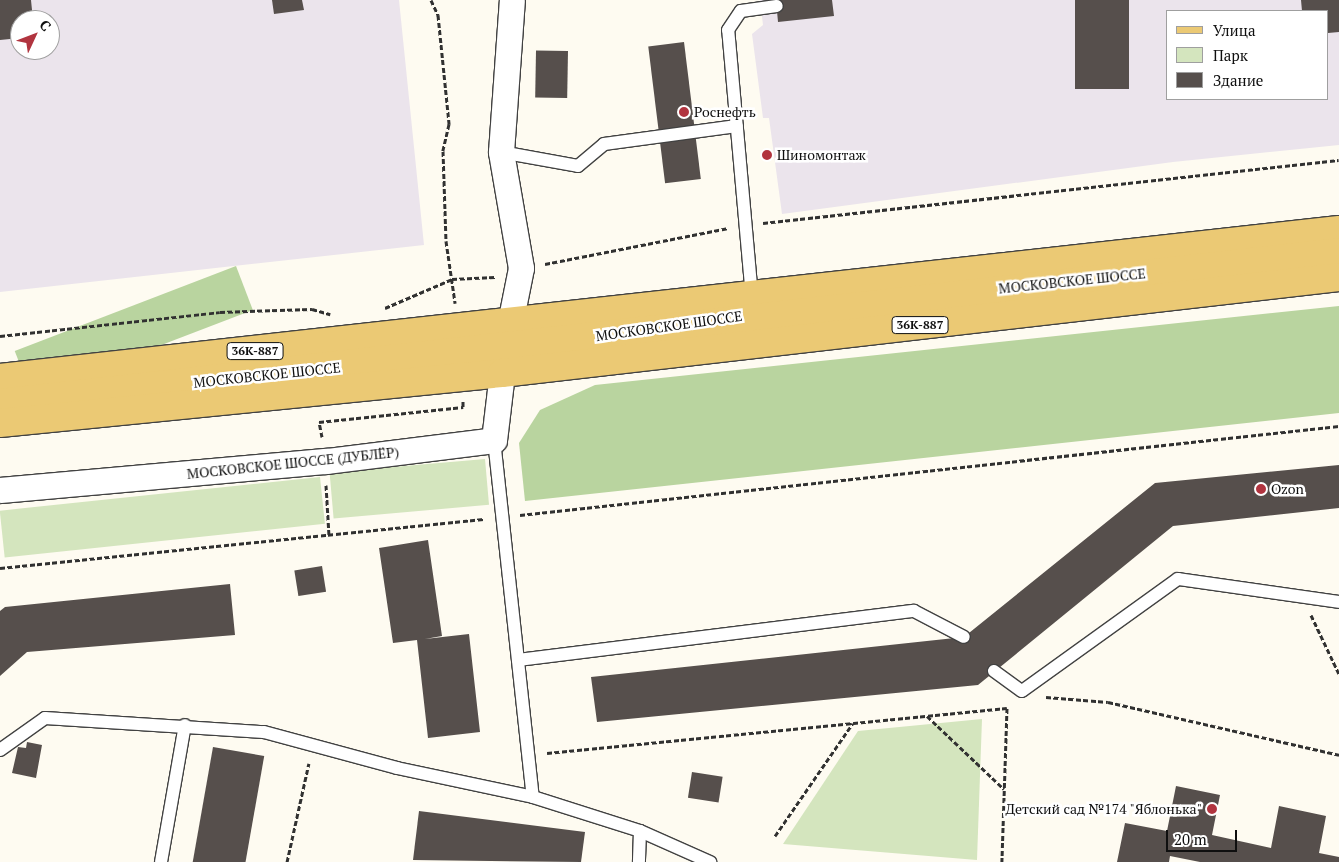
<!DOCTYPE html>
<html>
<head>
<meta charset="utf-8">
<style>
  body { margin:0 }
  #map { position:relative; width:1339px; height:862px; overflow:hidden; background:#fefbf1; font-family:"PT Serif",serif }
  div>[style] { position:absolute }
  .industrial>* { inset:0; background:#ebe4ec }
  .green>* { inset:0; background:#d4e5be; transform-origin:0 0 }
  .forest>* { inset:0; background:#b9d49f; transform-origin:0 0 }
  .building>* { inset:0; background:#564f4c; transform-origin:0 0 }
  .path>* { height:3px; margin-top:-1.5px; transform-origin:0; background:repeating-linear-gradient(90deg,#313131 0 5px,transparent 0 7.5px) }
  .roads { filter:drop-shadow(1px 0 #424242) drop-shadow(-1px 0 #424242) drop-shadow(0 1px #424242) drop-shadow(0 -1px #424242) }
  .service>* { height:12px; margin:-6px; padding:0 6px; transform-origin:6px; border-radius:6px; background:#fff }
  .minor>* { height:25px; margin:-12.5px; padding:0 12.5px; transform-origin:12.5px; border-radius:12.5px; background:#fff }
  .primary>* { height:28px; margin:-14px; padding:0 14px; transform-origin:14px; border-radius:14px; background:#ebc974 }
  .dots>* { width:14px; height:14px; translate:-50% -50%; box-sizing:border-box; border:2px solid #fff; border-radius:50% }
  span { translate:-50% -50%; white-space:nowrap; text-align:center; line-height:1.15; -webkit-text-stroke:5px #fff; paint-order:stroke }
  .shield-label span { padding:1px 4px; background:#fff; border:1px solid; border-radius:4px; -webkit-text-stroke-width:0 }
  .shield-label { font-size:12px; color:#0f0f0f; font-weight:700 }
  .poi-label { font-size:14px; color:#0f0f0f }
  .left { translate:0 -50%; text-align:left }
  .right { translate:-100% -50%; text-align:right }
  .street-label { font-size:14px; color:#0f0f0f }
  .legend { position:absolute; left:1166px; top:10px; width:162px; height:90px; box-sizing:border-box; background:#fff; border:1px solid #9f9f9f; margin:0; padding:6px 9px; list-style:none; font-size:15px; color:#0f0f0f }
  .legend li { display:flex; align-items:center; gap:10px; height:25px }
  .legend b { width:25px; border:1px solid #9f9f9f }
  .north { position:absolute; left:10px; top:10px; width:50px; height:50px; box-sizing:border-box; background:#fff; border:1px solid #9f9f9f; border-radius:50%; rotate:47deg; font-size:14px; font-weight:700; line-height:20px; text-align:center; color:#0f0f0f }
  .north::after { content:''; display:block; margin:auto; width:18px; height:22px; background:#b1343f; clip-path:polygon(50% 0,100% 100%,50% 72%,0 100%) }
  .scale { position:absolute; left:1166px; top:830px; width:71px; height:22px; box-sizing:border-box; border:2px solid #0f0f0f; border-top:0; padding-left:6px; font-size:15px; line-height:18px; white-space:nowrap; color:#0f0f0f; -webkit-text-stroke:4px #fff; paint-order:stroke }
</style>
</head>
<body>
<div id="map">
  <div class="industrial">
    <div style="clip-path:polygon(evenodd,0 0,399px 0,424px 245px,0 292px,0 0,20px 20px,50px 20px,50px 50px,20px 50px,20px 20px)"></div>
    <div style="clip-path:polygon(evenodd,760px 0,1339px 0,1339px 145px,1173px 162px,782px 214px,769px 118px,763px 118px,752px 34px,763px 25px,760px 0,1168px 11px,1328px 11px,1328px 99px,1168px 99px,1168px 11px)"></div>
  </div>
  <div class="green">
    <div style="left:485px;top:459px;width:46px;height:156px;rotate:85deg"></div>
    <div style="left:320px;top:477px;width:47px;height:322px;rotate:84deg"></div>
    <div style="clip-path:polygon(982px 719px,977px 860px,783px 844px,858px 731px)"></div>
  </div>
  <div class="forest">
    <div style="left:236px;top:266px;width:47px;height:237px;rotate:69deg"></div>
    <div style="clip-path:polygon(1339px 306px,1339px 413px,525px 501px,519px 443px,540px 410px,595px 385px)"></div>
  </div>
  <div class="building">
    <div style="clip-path:polygon(0 0,31px 0,33px 20px,20px 20px,20px 38px,0 40px)"></div>
    <div style="clip-path:polygon(272px 0,302px 0,304px 10px,274px 14px)"></div>
    <div style="clip-path:polygon(776px 0,832px 0,834px 16px,778px 22px)"></div>
    <div style="left:1075px;top:0;width:54px;height:89px"></div>
    <div style="clip-path:polygon(1301px 0,1339px 0,1339px 32px,1328px 33px,1328px 11px,1302px 11px)"></div>
    <div style="left:684px;top:42px;width:138px;height:36px;rotate:83deg"></div>
    <div style="left:568px;top:51px;width:47px;height:32px;rotate:91deg"></div>
    <div style="clip-path:polygon(1339px 465px,1339px 508px,1173px 526px,978px 685px,597px 722px,591px 677px,964px 637px,1155px 483px)"></div>
    <div style="clip-path:polygon(428px 540px,442px 636px,425px 639px,469px 634px,480px 732px,428px 738px,417px 640px,393px 643px,379px 548px)"></div>
    <div style="left:322px;top:566px;width:26px;height:28px;rotate:81deg"></div>
    <div style="clip-path:polygon(230px 584px,235px 635px,27px 652px,0 676px,0 611px,5px 607px)"></div>
    <div style="clip-path:polygon(27px 742px,42px 745px,36px 778px,12px 773px,18px 747px,26px 748px)"></div>
    <div style="left:213px;top:747px;width:52px;height:117px;rotate:10deg"></div>
    <div style="left:692px;top:772px;width:31px;height:26px;rotate:9deg"></div>
    <div style="clip-path:polygon(1176px 786px,1220px 795px,1212px 835px,1271px 848px,1279px 806px,1326px 816px,1319px 853px,1339px 857px,1339px 862px,1200px 862px,1170px 856px,1169px 862px,1117px 862px,1125px 823px,1167px 831px)"></div>
    <div style="clip-path:polygon(419px 811px,585px 832px,581px 862px,413px 860px)"></div>
  </div>
  <div class="path">
    <div style="left:431px;top:0;width:17px;rotate:65deg"></div>
    <div style="left:438px;top:15px;width:110px;rotate:84.2deg"></div>
    <div style="left:449px;top:124px;width:28px;rotate:103deg"></div>
    <div style="left:443px;top:151px;width:90px;rotate:88.1deg"></div>
    <div style="left:446px;top:241px;width:63px;rotate:81.7deg"></div>
    <div style="left:763px;top:223px;width:579px;rotate:-6.24deg"></div>
    <div style="left:545px;top:264px;width:187px;rotate:-11.1deg"></div>
    <div style="left:385px;top:308px;width:73px;rotate:-23.4deg"></div>
    <div style="left:452px;top:279px;width:43px;rotate:-2.7deg"></div>
    <div style="left:0;top:336px;width:221px;rotate:-6.2deg"></div>
    <div style="left:220px;top:312px;width:92px;rotate:-1.9deg"></div>
    <div style="left:312px;top:309px;width:19px;rotate:16deg"></div>
    <div style="left:322px;top:437px;width:15px;rotate:-101deg"></div>
    <div style="left:319px;top:422px;width:145px;rotate:-5.9deg"></div>
    <div style="left:463px;top:407px;width:6px;rotate:-90deg"></div>
    <div style="left:326px;top:485px;width:50px;rotate:86.6deg"></div>
    <div style="left:520px;top:515px;width:824px;rotate:-6.2deg"></div>
    <div style="left:0;top:568px;width:486px;rotate:-5.8deg"></div>
    <div style="left:1311px;top:615px;width:65px;rotate:64.6deg"></div>
    <div style="left:1046px;top:697px;width:62px;rotate:4.6deg"></div>
    <div style="left:1108px;top:702px;width:237px;rotate:12.9deg"></div>
    <div style="left:927px;top:716px;width:106px;rotate:43.5deg"></div>
    <div style="left:547px;top:753px;width:462px;rotate:-5.6deg"></div>
    <div style="left:1007px;top:708px;width:154px;rotate:91.9deg"></div>
    <div style="left:775px;top:836px;width:137px;rotate:-55.4deg"></div>
    <div style="left:287px;top:862px;width:101px;rotate:-77.5deg"></div>
  </div>
  <div class="roads">
    <div class="service">
      <div style="left:501px;top:152px;width:78px;rotate:10.3deg"></div>
      <div style="left:578px;top:166px;width:34px;rotate:-40deg"></div>
      <div style="left:604px;top:144px;width:134px;rotate:-7.7deg"></div>
      <div style="left:752px;top:297px;width:268px;rotate:-95.1deg"></div>
      <div style="left:728px;top:30px;width:23px;rotate:-56deg"></div>
      <div style="left:741px;top:11px;width:36px;rotate:-8deg"></div>
      <div style="left:494px;top:440px;width:359px;rotate:83.8deg"></div>
      <div style="left:533px;top:797px;width:112px;rotate:17.6deg"></div>
      <div style="left:640px;top:831px;width:31px;rotate:92deg"></div>
      <div style="left:518px;top:660px;width:399px;rotate:-7.1deg"></div>
      <div style="left:914px;top:611px;width:56px;rotate:27.5deg"></div>
      <div style="left:994px;top:671px;width:34px;rotate:36deg"></div>
      <div style="left:1022px;top:691px;width:192px;rotate:-35.7deg"></div>
      <div style="left:1178px;top:579px;width:163px;rotate:8.1deg"></div>
      <div style="left:0;top:750px;width:55px;rotate:-35.4deg"></div>
      <div style="left:45px;top:718px;width:219px;rotate:3.7deg"></div>
      <div style="left:264px;top:732px;width:138px;rotate:15.1deg"></div>
      <div style="left:397px;top:768px;width:139px;rotate:12deg"></div>
      <div style="left:640px;top:831px;width:77px;rotate:23.9deg"></div>
      <div style="left:161px;top:862px;width:139px;rotate:-80.1deg"></div>
    </div>
    <div class="minor">
      <div style="left:510px;top:323px;width:56px;rotate:-78.7deg"></div>
      <div style="left:521px;top:268px;width:118px;rotate:-99.8deg"></div>
      <div style="left:501px;top:152px;width:152px;rotate:-85.9deg"></div>
      <div style="left:0;top:490px;width:327px;rotate:-5.1deg"></div>
      <div style="left:326px;top:461px;width:169px;rotate:-7.1deg"></div>
      <div style="left:494px;top:440px;width:67px;rotate:-83.2deg"></div>
    </div>
    <div class="primary">
      <div style="left:0;top:378px;width:1347px;rotate:-6.31deg"></div>
      <div style="left:0;top:403px;width:1347px;rotate:-6.43deg"></div>
      <div style="left:0;top:423px;width:504px;rotate:-5.69deg"></div>
      <div style="left:502px;top:373px;width:842px;rotate:-6.54deg"></div>
    </div>
  </div>
  <div class="dots">
    <div style="left:684px;top:112px;background:#b1343f"></div>
    <div style="left:767px;top:155px;background:#b1343f"></div>
    <div style="left:1261px;top:489px;background:#b1343f"></div>
    <div style="left:1212px;top:809px;background:#b1343f"></div>
  </div>
  <div class="shield-label">
    <span style="left:920px;top:325px">36К-887</span>
    <span style="left:255px;top:351px">36К-887</span>
  </div>
  <div class="poi-label">
    <span class="left" style="left:694px;top:112px">Роснефть</span>
    <span class="left" style="left:777px;top:155px">Шиномонтаж</span>
    <span class="left" style="left:1271px;top:489px">Ozon</span>
    <span class="right" style="left:1202px;top:809px">Детский сад №174 "Яблонька"</span>
  </div>
  <div class="street-label">
    <span style="left:1072px;top:281px;rotate:-6deg">МОСКОВСКОЕ ШОССЕ</span>
    <span style="left:669px;top:326px;rotate:-8deg">МОСКОВСКОЕ ШОССЕ</span>
    <span style="left:267px;top:375px;rotate:-6deg">МОСКОВСКОЕ ШОССЕ</span>
    <span style="left:293px;top:463px;rotate:-6deg">МОСКОВСКОЕ ШОССЕ (ДУБЛЁР)</span>
  </div>
  <ul class="legend">
  <li><b style="height:6px;background:#ebc974"></b>Улица</li>
  <li><b style="height:14px;background:#d4e5be"></b>Парк</li>
  <li><b style="height:14px;background:#564f4c"></b>Здание</li>
  </ul>
  <div class="north">С</div>
  <div class="scale">20 m</div>
</div>
</body>
</html>
